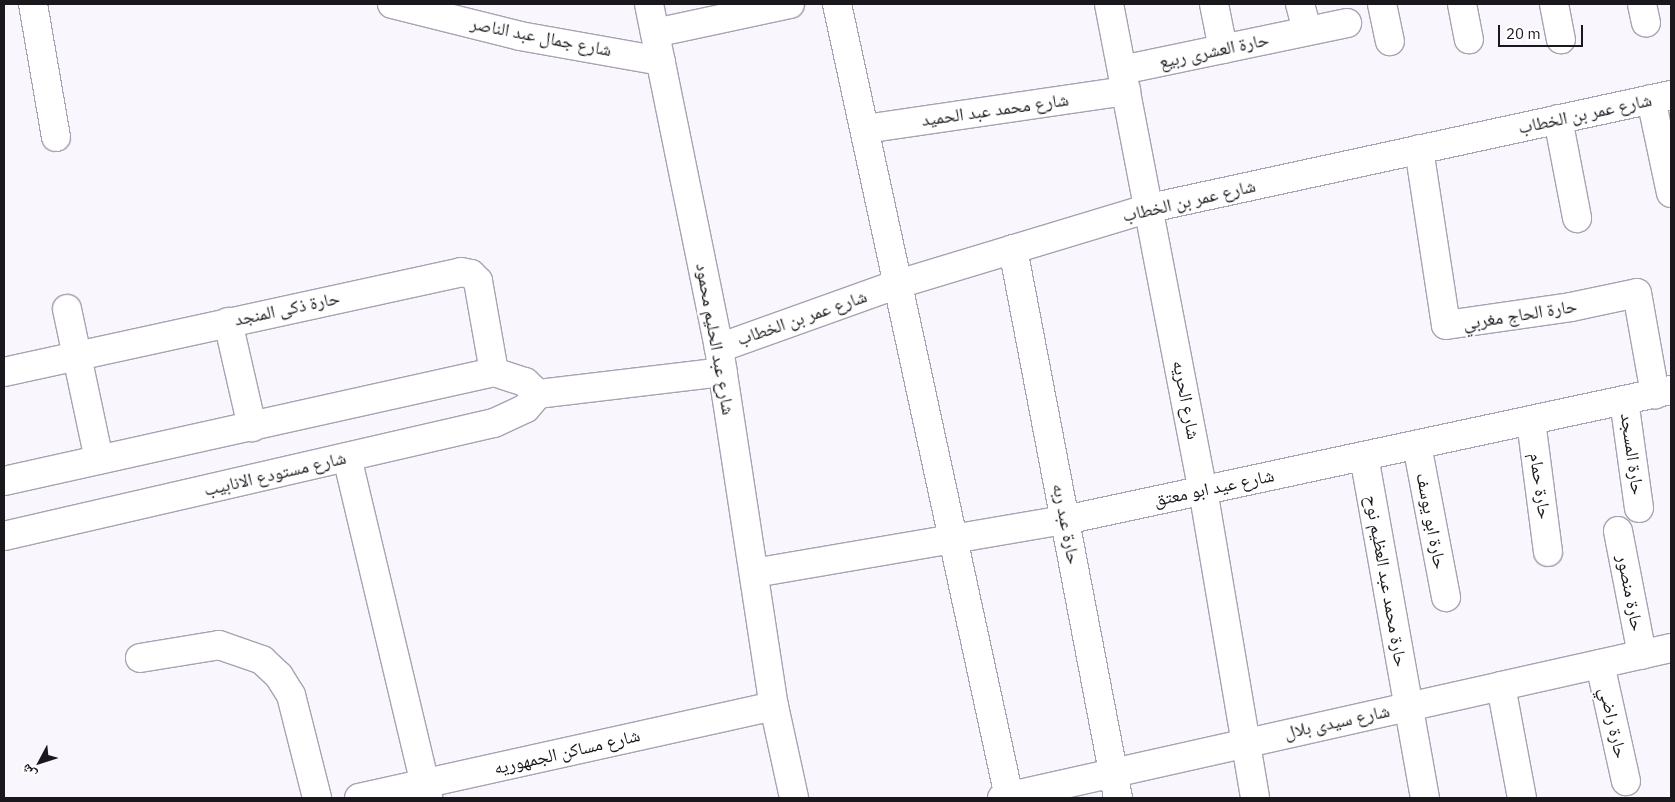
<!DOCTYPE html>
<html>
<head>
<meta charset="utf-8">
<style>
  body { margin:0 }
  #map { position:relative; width:1675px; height:802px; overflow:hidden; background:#f9f7fd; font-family:"IBM Plex Sans","Noto Naskh Arabic",sans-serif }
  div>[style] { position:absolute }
  .roads { filter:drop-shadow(1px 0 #a7a3b2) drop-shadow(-1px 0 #a7a3b2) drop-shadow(0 1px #a7a3b2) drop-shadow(0 -1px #a7a3b2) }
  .minor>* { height:28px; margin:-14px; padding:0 14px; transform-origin:14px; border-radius:14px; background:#fff }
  span { translate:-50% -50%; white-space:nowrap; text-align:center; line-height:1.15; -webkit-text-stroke:4px #fff; paint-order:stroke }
  .street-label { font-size:18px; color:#1a181d }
  .frame { position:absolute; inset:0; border:5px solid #1a181d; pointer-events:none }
  .north { position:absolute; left:15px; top:737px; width:50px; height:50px; -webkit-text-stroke:4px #fff; paint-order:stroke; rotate:230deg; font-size:14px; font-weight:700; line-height:20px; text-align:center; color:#1a181d }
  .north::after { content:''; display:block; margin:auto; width:18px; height:22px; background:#1a181d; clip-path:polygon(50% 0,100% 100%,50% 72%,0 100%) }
  .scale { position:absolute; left:1498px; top:25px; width:85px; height:22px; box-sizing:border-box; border:2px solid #1a181d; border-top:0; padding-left:6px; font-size:15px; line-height:18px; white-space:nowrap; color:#1a181d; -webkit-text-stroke:4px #fff; paint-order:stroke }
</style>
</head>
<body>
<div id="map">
  <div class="roads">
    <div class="minor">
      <div style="left:33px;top:4px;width:135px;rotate:80.2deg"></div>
      <div style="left:392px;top:4px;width:132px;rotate:14deg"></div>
      <div style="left:520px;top:36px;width:143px;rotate:10.1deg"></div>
      <div style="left:649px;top:4px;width:351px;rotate:78.5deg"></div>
      <div style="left:719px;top:348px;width:362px;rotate:81.3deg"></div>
      <div style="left:774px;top:706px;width:94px;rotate:77.7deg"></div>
      <div style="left:837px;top:4px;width:811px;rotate:77.76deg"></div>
      <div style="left:1109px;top:4px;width:495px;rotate:79.1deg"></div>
      <div style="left:1203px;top:490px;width:312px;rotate:80.4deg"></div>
      <div style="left:1214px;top:4px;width:46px;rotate:78.7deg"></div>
      <div style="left:1300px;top:4px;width:28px;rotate:75deg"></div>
      <div style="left:1382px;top:4px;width:38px;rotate:78deg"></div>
      <div style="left:1462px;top:4px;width:36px;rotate:79deg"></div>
      <div style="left:1554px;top:4px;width:36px;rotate:79deg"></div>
      <div style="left:1642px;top:4px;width:19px;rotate:78deg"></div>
      <div style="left:655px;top:33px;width:138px;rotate:-12.1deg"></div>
      <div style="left:1122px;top:70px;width:230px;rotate:-11.8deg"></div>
      <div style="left:1651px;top:99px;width:96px;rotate:78deg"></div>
      <div style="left:1558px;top:119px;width:101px;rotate:79.1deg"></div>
      <div style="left:865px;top:129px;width:264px;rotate:-8.3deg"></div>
      <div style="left:1419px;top:149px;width:178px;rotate:81.3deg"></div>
      <div style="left:1446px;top:325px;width:126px;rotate:-8.2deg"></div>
      <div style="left:1571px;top:307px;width:67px;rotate:-12deg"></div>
      <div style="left:1637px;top:293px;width:103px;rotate:79.9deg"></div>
      <div style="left:1013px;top:249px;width:559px;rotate:79.17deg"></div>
      <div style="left:67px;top:309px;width:154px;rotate:78deg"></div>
      <div style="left:228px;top:322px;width:108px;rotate:77.1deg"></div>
      <div style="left:719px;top:348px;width:190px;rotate:-19.7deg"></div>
      <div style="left:898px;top:284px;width:263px;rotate:-16.8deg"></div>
      <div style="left:1150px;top:208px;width:533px;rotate:-12.24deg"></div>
      <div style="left:4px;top:372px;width:468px;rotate:-12.3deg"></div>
      <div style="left:461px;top:272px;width:10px;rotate:11deg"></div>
      <div style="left:471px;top:274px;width:10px;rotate:45deg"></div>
      <div style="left:478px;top:281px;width:92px;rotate:80deg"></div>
      <div style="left:1624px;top:400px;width:109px;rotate:82.1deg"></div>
      <div style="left:1531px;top:421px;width:132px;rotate:82.6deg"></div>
      <div style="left:1417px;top:445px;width:155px;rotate:79.2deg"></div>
      <div style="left:1364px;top:456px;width:347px;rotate:79.9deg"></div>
      <div style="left:347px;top:457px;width:350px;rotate:76.6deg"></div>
      <div style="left:4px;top:481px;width:502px;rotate:-12.54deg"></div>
      <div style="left:494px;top:372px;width:33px;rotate:18deg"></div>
      <div style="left:525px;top:382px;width:18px;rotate:43deg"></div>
      <div style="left:1618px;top:531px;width:126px;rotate:79deg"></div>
      <div style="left:4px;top:536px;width:503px;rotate:-12.99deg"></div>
      <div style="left:494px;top:423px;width:35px;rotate:-25deg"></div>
      <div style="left:526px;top:408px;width:18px;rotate:-49deg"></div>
      <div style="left:538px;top:394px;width:186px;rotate:-6.8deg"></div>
      <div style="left:754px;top:573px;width:315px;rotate:-9.7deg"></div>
      <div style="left:1065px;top:520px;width:620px;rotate:-12.11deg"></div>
      <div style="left:140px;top:658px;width:80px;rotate:-9.3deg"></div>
      <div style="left:219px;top:645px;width:46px;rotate:19.2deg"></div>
      <div style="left:262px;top:660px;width:23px;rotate:43deg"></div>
      <div style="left:279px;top:676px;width:22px;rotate:58deg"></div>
      <div style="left:291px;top:695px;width:106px;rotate:75.8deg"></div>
      <div style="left:1600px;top:664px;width:120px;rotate:77.5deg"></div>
      <div style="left:1501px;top:686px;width:114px;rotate:79.4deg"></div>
      <div style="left:359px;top:798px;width:425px;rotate:-12.5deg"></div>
      <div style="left:1002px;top:798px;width:686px;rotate:-12.64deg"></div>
    </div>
  </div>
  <div class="street-label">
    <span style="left:541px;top:37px;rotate:11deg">شارع جمال عبد الناصر</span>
    <span style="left:1214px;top:51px;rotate:-12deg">حارة العشرى ربيع</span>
    <span style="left:995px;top:110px;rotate:-8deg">شارع محمد عبد الحميد</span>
    <span style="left:1585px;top:114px;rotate:-12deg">شارع عمر بن الخطاب</span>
    <span style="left:1189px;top:201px;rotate:-13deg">شارع عمر بن الخطاب</span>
    <span style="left:287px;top:309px;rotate:-12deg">حارة ذكى المنجد</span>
    <span style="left:1520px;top:315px;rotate:-9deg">حارة الحاج مغربي</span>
    <span style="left:802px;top:318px;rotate:-19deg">شارع عمر بن الخطاب</span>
    <span style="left:715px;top:339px;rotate:80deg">شارع عبد الحليم محمود</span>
    <span style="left:1186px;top:400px;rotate:79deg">شارع الحريه</span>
    <span style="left:1632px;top:454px;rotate:82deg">حارة المسجد</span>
    <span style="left:275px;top:474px;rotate:-13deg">شارع مستودع الانابيب</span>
    <span style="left:1540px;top:486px;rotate:82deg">حارة حمام</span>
    <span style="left:1214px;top:488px;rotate:-12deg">شارع عيد ابو معتق</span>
    <span style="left:1431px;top:521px;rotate:79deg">حارة ابو يوسف</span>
    <span style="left:1066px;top:524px;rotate:79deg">حارة عبد ربه</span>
    <span style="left:1386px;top:581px;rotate:80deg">حارة محمد عبد العظيم نوح</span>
    <span style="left:1630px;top:593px;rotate:79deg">حارة منصور</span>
    <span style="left:1337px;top:722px;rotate:-12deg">شارع سيدى بلال</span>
    <span style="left:1613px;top:723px;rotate:77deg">حارة راضي</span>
    <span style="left:567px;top:752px;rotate:-13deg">شارع مساكن الجمهوريه</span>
  </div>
  <div class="frame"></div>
  <div class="north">ش</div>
  <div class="scale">20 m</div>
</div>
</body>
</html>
